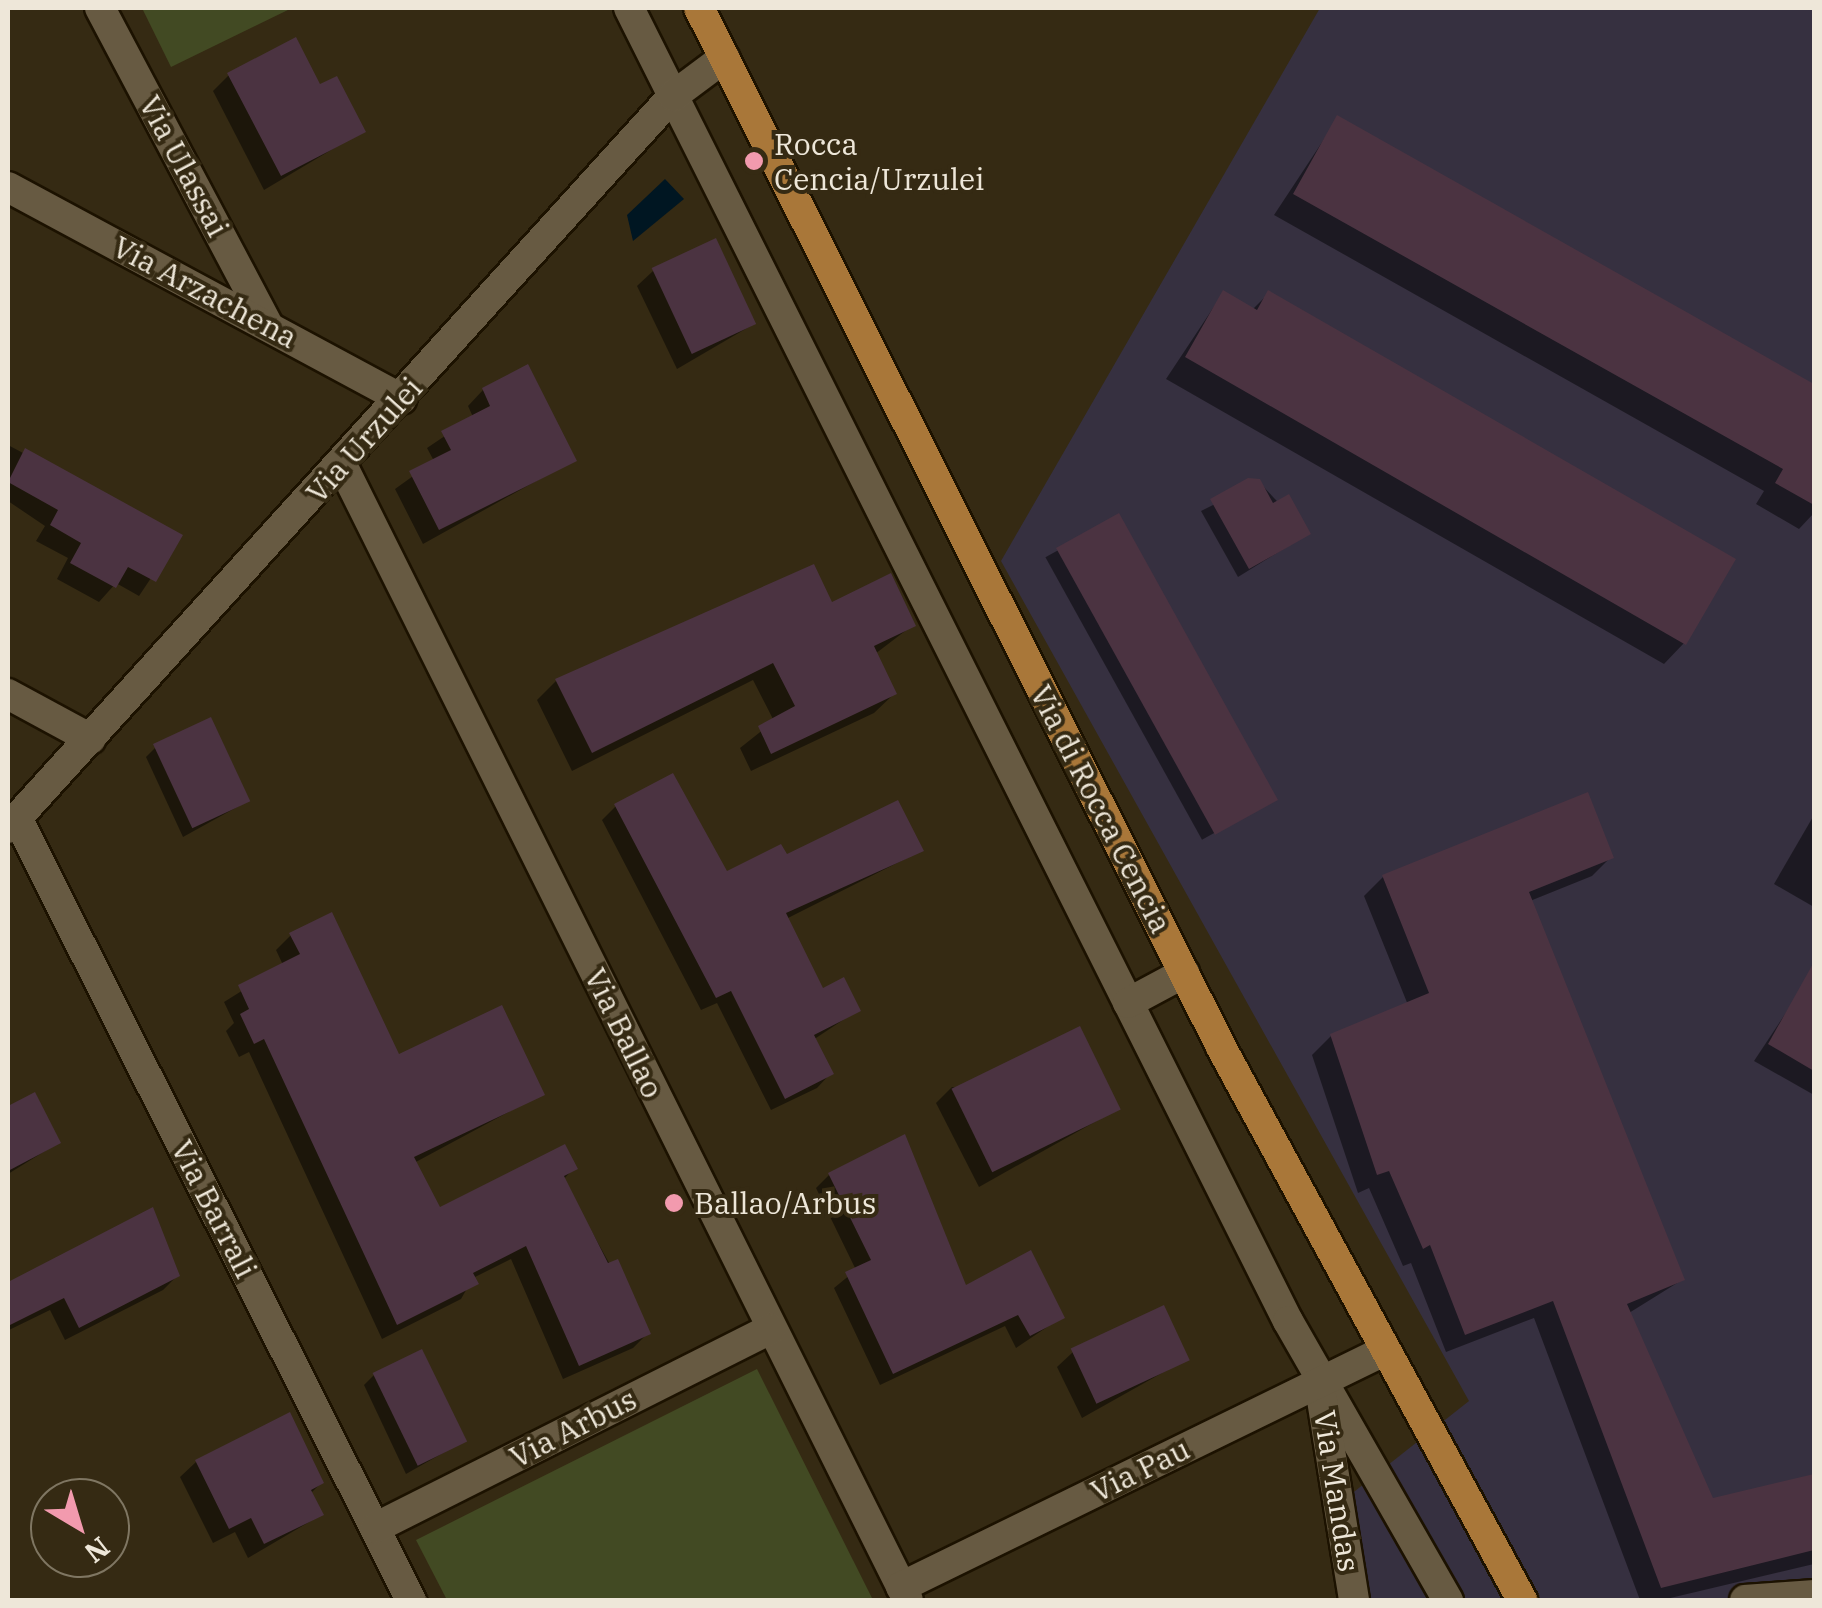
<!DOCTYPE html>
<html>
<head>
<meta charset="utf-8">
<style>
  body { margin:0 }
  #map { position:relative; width:1822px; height:1608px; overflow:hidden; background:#352a13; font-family:"IBM Plex Serif",serif }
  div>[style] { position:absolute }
  .industrial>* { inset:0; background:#363040 }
  .green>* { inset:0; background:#424a23 }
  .water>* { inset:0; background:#001622 }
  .shadow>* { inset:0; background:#0007; transform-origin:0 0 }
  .building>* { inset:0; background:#4b3341; transform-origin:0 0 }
  .roads { filter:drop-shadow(2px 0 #1c1200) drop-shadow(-2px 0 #1c1200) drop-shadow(0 2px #1c1200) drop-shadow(0 -2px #1c1200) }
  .minor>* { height:30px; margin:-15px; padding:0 15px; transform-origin:15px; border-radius:15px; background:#675a42 }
  .major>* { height:30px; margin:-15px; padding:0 15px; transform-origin:15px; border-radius:15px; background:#a97739 }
  .dots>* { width:28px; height:28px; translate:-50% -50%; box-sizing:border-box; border:5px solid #352a13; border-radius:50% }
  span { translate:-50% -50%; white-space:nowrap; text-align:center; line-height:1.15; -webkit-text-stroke:8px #352a13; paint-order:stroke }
  .poi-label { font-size:30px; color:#eee7d9 }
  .left { translate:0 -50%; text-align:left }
  .street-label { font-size:30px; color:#eee7d9 }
  .frame { position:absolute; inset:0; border:10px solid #eee7d9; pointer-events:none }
  .north { position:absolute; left:30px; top:1478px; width:100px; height:100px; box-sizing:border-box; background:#352a13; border:2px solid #7f7662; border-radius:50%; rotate:142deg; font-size:28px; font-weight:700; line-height:40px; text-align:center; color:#eee7d9 }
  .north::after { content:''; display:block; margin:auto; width:35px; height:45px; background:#f29aae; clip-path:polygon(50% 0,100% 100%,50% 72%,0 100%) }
</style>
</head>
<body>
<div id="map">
  <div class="industrial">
    <div style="clip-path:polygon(1320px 8px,1814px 8px,1814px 1600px,1369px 1600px,1350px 1495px,1469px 1401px,1001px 561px)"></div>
  </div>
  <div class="green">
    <div style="clip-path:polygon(142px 8px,292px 8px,171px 67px)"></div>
    <div style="clip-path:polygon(757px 1369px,873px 1600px,447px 1600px,416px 1540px)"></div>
  </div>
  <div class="water">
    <div style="clip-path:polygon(665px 179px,684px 199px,633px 241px,627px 215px)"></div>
  </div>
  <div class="shadow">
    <div style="clip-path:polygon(229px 75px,319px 88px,363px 131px,264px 190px,213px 91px)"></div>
    <div style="clip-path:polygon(1338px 118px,1814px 387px,1814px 513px,1799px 529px,1756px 504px,1764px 491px,1274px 215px)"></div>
    <div style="clip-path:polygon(653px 271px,754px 324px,677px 369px,637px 286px)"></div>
    <div style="clip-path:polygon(1223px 293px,1252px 310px,1268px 294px,1684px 643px,1664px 664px,1166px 379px)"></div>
    <div style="clip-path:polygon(483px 390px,574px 460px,423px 544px,395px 489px,434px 461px,427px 448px,473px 417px,468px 406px)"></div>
    <div style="clip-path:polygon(8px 445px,179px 536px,139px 596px,116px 583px,99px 602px,57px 579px,68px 558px,36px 541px,45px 526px,8px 501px)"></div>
    <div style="clip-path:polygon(1259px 482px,1308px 534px,1238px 577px,1201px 511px)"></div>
    <div style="left:1118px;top:517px;width:323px;height:83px;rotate:61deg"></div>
    <div style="clip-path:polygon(831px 605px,913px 625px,875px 654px,894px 694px,874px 713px,751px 771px,740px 748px,774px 721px,753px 680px,572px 771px,537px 700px,556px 681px)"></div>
    <div style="clip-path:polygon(156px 747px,248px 801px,183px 837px,146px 757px)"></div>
    <div style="clip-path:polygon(616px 806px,726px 874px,786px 858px,921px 851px,786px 919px,822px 991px,858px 1010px,813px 1040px,830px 1074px,817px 1088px,771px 1110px,717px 1003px,701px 1010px,602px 820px)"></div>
    <div style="clip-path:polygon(1814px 815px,1814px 907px,1774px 884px)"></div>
    <div style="clip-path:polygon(1611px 857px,1592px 876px,1530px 901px,1682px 1280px,1629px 1313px,1711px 1501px,1814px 1477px,1814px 1564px,1662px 1600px,1640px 1600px,1534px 1318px,1446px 1352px,1411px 1263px,1403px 1266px,1369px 1188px,1358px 1193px,1312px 1055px,1331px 1036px,1408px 1005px,1364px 896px,1383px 877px)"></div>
    <div style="clip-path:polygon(291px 935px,398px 1057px,542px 1094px,414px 1163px,439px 1211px,574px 1168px,563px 1180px,648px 1333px,633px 1348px,563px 1379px,511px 1259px,473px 1278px,461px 1299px,382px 1339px,249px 1052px,239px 1057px,226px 1031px,234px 1023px,224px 1002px,283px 965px,276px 950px)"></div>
    <div style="clip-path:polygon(1801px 990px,1814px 998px,1814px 1095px,1754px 1061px)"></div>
    <div style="clip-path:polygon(952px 1087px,1118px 1109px,979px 1187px,936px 1103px)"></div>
    <div style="clip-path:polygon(34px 1095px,58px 1143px,8px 1174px,8px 1107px)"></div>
    <div style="clip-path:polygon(829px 1175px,964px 1288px,1062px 1317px,1016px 1348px,1005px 1326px,880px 1385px,834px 1288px,856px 1270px,816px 1188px)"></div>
    <div style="clip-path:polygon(152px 1211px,178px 1275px,163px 1290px,65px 1340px,50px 1310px,9px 1330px,8px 1346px,8px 1285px)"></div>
    <div style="clip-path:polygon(1073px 1352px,1187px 1359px,1082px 1418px,1057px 1367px)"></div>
    <div style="clip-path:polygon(374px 1375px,464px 1441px,406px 1474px,364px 1385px)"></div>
    <div style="clip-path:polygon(196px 1462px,321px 1483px,310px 1494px,321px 1515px,248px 1558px,235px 1532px,213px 1543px,180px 1477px)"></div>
  </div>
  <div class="building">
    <div style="clip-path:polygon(296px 37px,320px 84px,337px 76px,366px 132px,281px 176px,227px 73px)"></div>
    <div style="clip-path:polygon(1337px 115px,1814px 384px,1814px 505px,1775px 483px,1783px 469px,1293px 194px)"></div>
    <div style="left:716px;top:238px;width:95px;height:71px;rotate:65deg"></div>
    <div style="clip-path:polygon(1223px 290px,1257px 310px,1268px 290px,1736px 559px,1686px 645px,1185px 357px)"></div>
    <div style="clip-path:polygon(528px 364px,577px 461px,439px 530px,409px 471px,451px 450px,441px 431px,490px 406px,482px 388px)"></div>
    <div style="clip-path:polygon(25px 448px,183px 535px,156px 582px,128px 567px,116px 588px,70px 563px,81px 543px,50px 525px,58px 510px,8px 482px)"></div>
    <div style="clip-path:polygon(1248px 478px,1260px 479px,1273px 503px,1289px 494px,1311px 534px,1249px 569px,1210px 499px)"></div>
    <div style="left:1119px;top:513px;width:328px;height:72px;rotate:61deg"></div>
    <div style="clip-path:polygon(814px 564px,832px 602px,891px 573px,916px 626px,874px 646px,897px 694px,771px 754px,758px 726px,795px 706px,773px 663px,592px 753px,555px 679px)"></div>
    <div style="left:211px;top:717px;width:93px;height:64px;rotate:65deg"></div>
    <div style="clip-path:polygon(673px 773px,727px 871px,781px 844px,787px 854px,898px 800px,924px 851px,786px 913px,823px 988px,844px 977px,861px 1011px,814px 1035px,834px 1074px,785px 1099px,731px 991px,716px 998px,614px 804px)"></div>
    <div style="clip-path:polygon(1588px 792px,1614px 858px,1529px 892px,1685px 1280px,1627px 1304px,1713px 1498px,1814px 1474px,1814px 1550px,1661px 1588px,1553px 1301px,1465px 1335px,1430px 1245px,1423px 1249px,1389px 1171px,1377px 1175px,1330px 1034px,1429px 993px,1382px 875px)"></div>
    <div style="clip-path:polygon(332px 912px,399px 1054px,502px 1005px,545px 1095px,414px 1157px,440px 1207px,565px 1144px,578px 1169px,564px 1176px,608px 1263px,618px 1259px,651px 1334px,579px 1366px,526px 1246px,473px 1273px,479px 1284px,397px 1325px,264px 1039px,254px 1044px,240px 1014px,249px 1009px,238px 985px,300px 954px,289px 933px)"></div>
    <div style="clip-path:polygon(1814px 962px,1814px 1071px,1768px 1044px)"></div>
    <div style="left:1080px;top:1026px;width:93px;height:143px;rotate:64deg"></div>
    <div style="clip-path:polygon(35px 1092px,61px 1143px,8px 1171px,8px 1106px)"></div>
    <div style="clip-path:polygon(905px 1134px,966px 1285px,1031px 1250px,1065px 1318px,1030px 1336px,1018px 1315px,893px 1374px,845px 1272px,871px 1260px,828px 1173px)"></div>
    <div style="clip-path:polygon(153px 1207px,180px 1276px,79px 1328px,64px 1298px,8px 1326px,8px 1282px)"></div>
    <div style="left:1164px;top:1305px;width:61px;height:103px;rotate:65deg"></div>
    <div style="left:422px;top:1349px;width:103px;height:55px;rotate:64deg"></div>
    <div style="clip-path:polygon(290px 1412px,324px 1483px,311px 1490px,324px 1515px,264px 1544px,251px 1518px,229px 1529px,195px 1460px)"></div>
  </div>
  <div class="roads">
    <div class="minor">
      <div style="left:100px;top:8px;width:359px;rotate:62.1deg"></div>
      <div style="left:629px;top:8px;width:1469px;rotate:63.35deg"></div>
      <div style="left:1288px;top:1321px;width:322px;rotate:60.2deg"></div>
      <div style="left:8px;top:187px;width:447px;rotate:28.3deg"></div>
      <div style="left:342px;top:465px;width:1268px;rotate:63.5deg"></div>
      <div style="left:8px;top:694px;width:94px;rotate:28.5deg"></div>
      <div style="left:17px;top:818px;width:876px;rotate:63.26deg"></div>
      <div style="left:8px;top:828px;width:989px;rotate:-47.75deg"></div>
      <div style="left:673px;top:96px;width:64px;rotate:-36.7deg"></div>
      <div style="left:1128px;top:1003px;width:64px;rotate:-28.2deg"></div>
      <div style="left:1322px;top:1400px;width:203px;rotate:80.9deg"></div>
      <div style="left:375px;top:1528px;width:443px;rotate:-26.7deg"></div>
      <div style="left:901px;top:1587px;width:533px;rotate:-26.04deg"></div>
      <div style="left:1745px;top:1600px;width:69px;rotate:-4.1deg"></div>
    </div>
    <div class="major">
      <div style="left:699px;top:8px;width:1163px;rotate:63.32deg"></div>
      <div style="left:1221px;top:1047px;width:630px;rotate:61.44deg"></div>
    </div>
  </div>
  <div class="dots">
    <div style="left:754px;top:161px;background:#f29aae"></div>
    <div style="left:674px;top:1203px;background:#f29aae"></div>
  </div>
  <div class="poi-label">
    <span class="left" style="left:774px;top:161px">Rocca<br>Cencia/Urzulei</span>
    <span class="left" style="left:694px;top:1203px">Ballao/Arbus</span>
  </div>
  <div class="street-label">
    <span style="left:184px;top:166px;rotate:62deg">Via Ulassai</span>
    <span style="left:205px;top:292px;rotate:28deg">Via Arzachena</span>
    <span style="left:364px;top:440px;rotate:-48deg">Via Urzulei</span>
    <span style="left:1101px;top:809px;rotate:63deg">Via di Rocca Cencia</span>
    <span style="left:624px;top:1033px;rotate:64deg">Via Ballao</span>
    <span style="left:214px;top:1209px;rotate:63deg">Via Barrali</span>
    <span style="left:573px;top:1428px;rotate:-27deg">Via Arbus</span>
    <span style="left:1140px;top:1470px;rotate:-26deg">Via Pau</span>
    <span style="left:1337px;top:1491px;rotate:81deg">Via Mandas</span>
  </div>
  <div class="frame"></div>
  <div class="north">N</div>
</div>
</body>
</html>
